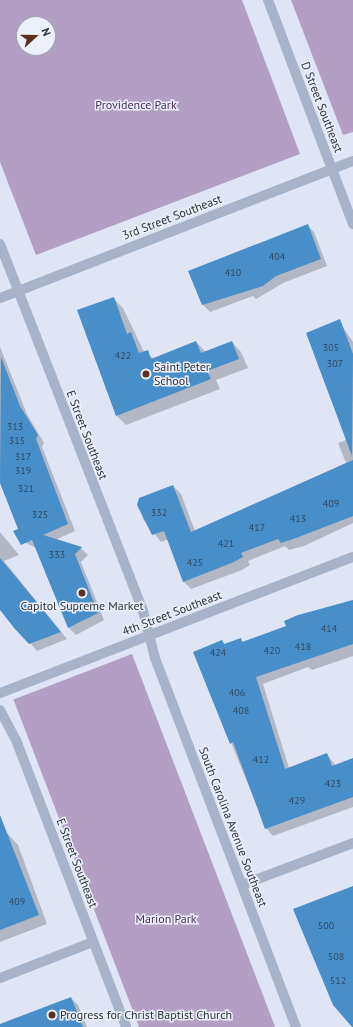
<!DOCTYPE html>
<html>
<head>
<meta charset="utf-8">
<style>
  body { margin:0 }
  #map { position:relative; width:353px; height:1027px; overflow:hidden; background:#dfe5f4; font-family:"PT Sans",sans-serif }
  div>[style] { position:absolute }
  .green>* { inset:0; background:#b39fc4; transform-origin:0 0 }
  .shadow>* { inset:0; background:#0003 }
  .building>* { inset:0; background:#488ec9 }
  .minor>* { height:10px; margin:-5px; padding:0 5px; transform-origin:5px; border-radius:5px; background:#a8b3ca }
  .tertiary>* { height:10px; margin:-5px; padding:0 5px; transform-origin:5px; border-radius:5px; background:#a8b3ca }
  .dots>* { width:11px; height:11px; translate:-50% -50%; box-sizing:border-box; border:2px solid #ecf0fb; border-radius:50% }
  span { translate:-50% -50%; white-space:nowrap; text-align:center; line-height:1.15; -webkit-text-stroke:3px #ecf0fb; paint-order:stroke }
  .number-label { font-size:10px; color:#32495e }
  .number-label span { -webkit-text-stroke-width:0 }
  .park-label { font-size:12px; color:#472d59 }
  .street-label { font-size:12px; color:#2a323a }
  .poi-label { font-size:12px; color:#2a323a }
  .left { translate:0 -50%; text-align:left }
  .north { position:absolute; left:16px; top:16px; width:40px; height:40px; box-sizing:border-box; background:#ecf0fb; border:1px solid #9ea4ae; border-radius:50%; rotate:69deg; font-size:11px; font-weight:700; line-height:16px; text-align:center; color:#2a323a }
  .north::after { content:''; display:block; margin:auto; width:14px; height:18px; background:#5d301e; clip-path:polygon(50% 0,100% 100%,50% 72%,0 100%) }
</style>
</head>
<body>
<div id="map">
  <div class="green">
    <div style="clip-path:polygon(evenodd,0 0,242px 0,300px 154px,36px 255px,0 162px,0 0,24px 24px,48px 24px,48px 48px,24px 48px,24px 24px)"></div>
    <div style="clip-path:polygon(291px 0,353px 0,353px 132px,343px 135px)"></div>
    <div style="left:132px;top:654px;width:399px;height:127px;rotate:69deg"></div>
  </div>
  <div class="shadow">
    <div style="clip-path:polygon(307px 225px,314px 232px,327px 266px,283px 283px,256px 299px,253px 296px,210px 312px,203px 305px)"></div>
    <div style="clip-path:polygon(113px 298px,123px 308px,144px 352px,155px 359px,196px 342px,206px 352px,232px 342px,241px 352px,248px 368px,216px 380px,220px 389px,126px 425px,117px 416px,79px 310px)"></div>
    <div style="clip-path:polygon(339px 321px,353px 342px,353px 523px,304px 546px,289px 550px,285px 546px,248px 561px,250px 565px,242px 570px,191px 589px,184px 582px,168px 539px,161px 542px,143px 519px,140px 499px,173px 486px,181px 494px,195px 531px,346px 463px,338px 443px,346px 440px)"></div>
    <div style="clip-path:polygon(0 347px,27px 414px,44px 443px,42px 447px,75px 531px,55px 540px,81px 548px,88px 555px,81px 562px,104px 620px,76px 635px,69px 628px,36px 548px,26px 543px,0 475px)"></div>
    <div style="clip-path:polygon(0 532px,19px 555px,4px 561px,67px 639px,37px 651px,0 608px)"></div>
    <div style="clip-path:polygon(353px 600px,353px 656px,312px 670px,308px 667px,263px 684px,289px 768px,327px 754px,336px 766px,353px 760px,353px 807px,273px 836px,266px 828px,194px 652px,222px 642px,226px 645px,240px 639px,244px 643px,287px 626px,285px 621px)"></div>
    <div style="clip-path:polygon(0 825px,18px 845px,47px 924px,0 942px)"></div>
    <div style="clip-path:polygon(71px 998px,78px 1005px,87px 1027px,0 1027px)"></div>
  </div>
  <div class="building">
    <div style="clip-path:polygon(308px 224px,321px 259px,276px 276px,263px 286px,202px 305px,188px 271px)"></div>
    <div style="clip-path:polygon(114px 297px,127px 334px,131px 332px,139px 353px,148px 350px,151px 359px,196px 341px,201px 353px,232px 341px,239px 359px,207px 371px,211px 379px,116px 416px,77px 310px)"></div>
    <div style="clip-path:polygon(340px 319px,353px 354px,352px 456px,306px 333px)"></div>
    <div style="clip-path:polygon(1px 357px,20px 406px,38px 435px,36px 439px,68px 524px,43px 535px,82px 547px,75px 554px,98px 613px,68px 628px,32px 540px,21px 545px,13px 531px,18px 529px,0 483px)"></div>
    <div style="clip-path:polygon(353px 460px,353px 516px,296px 538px,281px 543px,278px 539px,241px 553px,243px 557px,234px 562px,183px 582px,164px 531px,152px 535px,137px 505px,139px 498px,173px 485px,191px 532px)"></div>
    <div style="clip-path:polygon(0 558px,25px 588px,61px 632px,29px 644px,15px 629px,0 610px)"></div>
    <div style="clip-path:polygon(353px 600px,353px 644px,256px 677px,285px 769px,327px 753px,332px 766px,353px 758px,353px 797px,265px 829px,233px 742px,230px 744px,193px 652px,222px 640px,224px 644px,241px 638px,242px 642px,286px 626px,284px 621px,298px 615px)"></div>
    <div style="clip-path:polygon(0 815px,39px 915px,0 930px)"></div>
    <div style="clip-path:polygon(353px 886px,353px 1027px,352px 1027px,333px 1005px,293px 909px)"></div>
    <div style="clip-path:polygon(71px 997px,83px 1027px,0 1027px,0 1024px)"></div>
  </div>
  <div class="minor">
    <div style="left:0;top:298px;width:356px;rotate:-21.2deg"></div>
    <div style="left:332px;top:169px;width:59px;rotate:69.1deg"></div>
    <div style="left:0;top:710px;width:34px;rotate:62deg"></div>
    <div style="left:16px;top:740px;width:307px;rotate:69deg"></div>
    <div style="left:242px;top:885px;width:119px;rotate:-20.7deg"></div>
    <div style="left:0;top:978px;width:100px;rotate:-21.2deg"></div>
  </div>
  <div class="tertiary">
    <div style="left:268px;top:0;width:181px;rotate:69.3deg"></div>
    <div style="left:332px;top:169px;width:22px;rotate:-21deg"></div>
    <div style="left:0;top:244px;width:394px;rotate:68.7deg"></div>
    <div style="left:143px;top:611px;width:49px;rotate:75.7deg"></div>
    <div style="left:155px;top:658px;width:395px;rotate:69.1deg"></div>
    <div style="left:0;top:693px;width:378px;rotate:-21.1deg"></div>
  </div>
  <div class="dots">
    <div style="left:146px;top:374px;background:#5d301e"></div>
    <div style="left:82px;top:593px;background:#5d301e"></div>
    <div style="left:52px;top:1015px;background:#5d301e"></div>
  </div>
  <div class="number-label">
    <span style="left:277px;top:257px">404</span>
    <span style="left:233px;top:273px">410</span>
    <span style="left:331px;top:348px">305</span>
    <span style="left:123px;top:356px">422</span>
    <span style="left:335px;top:364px">307</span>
    <span style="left:15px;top:427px">313</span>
    <span style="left:17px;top:441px">315</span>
    <span style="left:23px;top:457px">317</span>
    <span style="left:23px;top:471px">319</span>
    <span style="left:26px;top:489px">321</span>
    <span style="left:331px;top:504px">409</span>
    <span style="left:159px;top:513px">332</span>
    <span style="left:40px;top:515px">325</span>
    <span style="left:298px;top:519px">413</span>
    <span style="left:257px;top:528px">417</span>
    <span style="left:226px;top:544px">421</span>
    <span style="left:57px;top:555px">333</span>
    <span style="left:195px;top:563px">425</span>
    <span style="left:329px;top:629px">414</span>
    <span style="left:303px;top:647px">418</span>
    <span style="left:272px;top:651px">420</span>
    <span style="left:218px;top:653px">424</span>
    <span style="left:237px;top:693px">406</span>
    <span style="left:241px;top:711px">408</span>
    <span style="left:261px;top:760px">412</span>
    <span style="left:333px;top:784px">423</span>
    <span style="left:297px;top:801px">429</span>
    <span style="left:17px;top:902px">409</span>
    <span style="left:326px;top:926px">500</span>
    <span style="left:336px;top:957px">508</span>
    <span style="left:338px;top:981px">512</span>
  </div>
  <div class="park-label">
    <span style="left:136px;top:105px">Providence Park</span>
    <span style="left:166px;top:919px">Marion Park</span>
  </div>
  <div class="street-label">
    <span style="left:322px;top:107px;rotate:69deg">D Street Southeast</span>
    <span style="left:172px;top:217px;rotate:-21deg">3rd Street Southeast</span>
    <span style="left:87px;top:435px;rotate:69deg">E Street Southeast</span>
    <span style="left:172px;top:613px;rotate:-21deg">4th Street Southeast</span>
    <span style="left:233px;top:827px;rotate:69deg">South Carolina Avenue Southeast</span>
    <span style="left:77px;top:863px;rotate:69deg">E Street Southeast</span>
  </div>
  <div class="poi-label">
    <span class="left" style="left:154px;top:374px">Saint Peter<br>School</span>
    <span style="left:82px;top:606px">Capitol Supreme Market</span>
    <span class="left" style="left:60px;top:1015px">Progress for Christ Baptist Church</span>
  </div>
  <div class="north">N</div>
</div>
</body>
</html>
